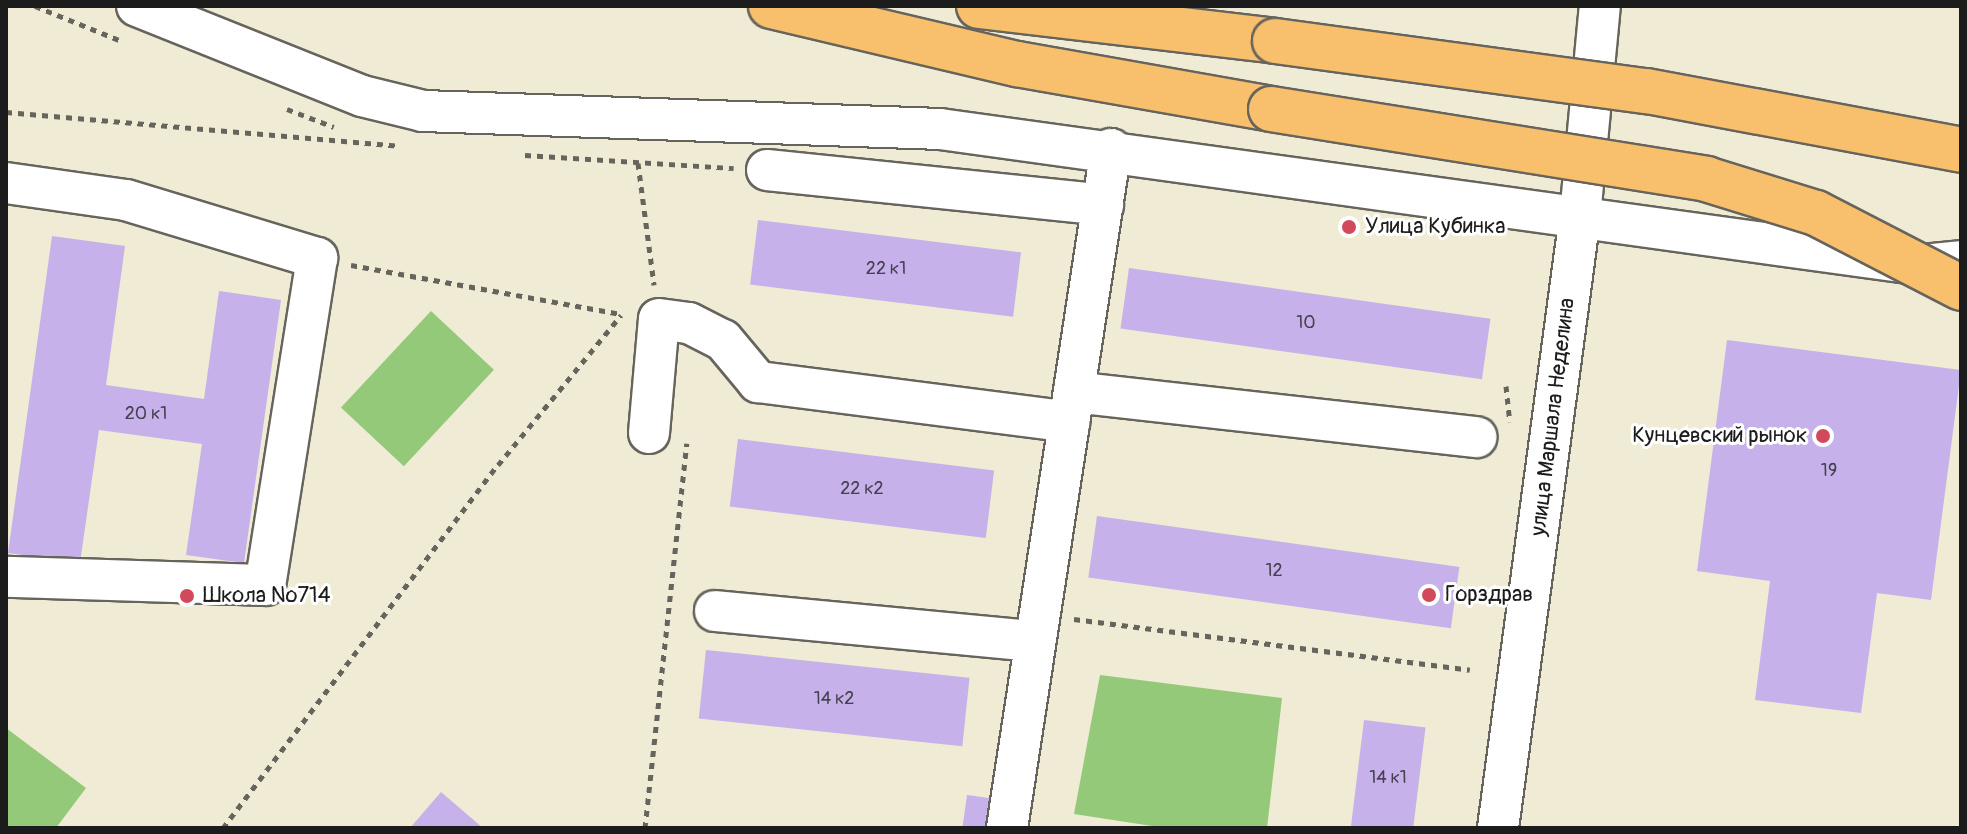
<!DOCTYPE html>
<html>
<head>
<meta charset="utf-8">
<style>
  body { margin:0 }
  #map { position:relative; width:1967px; height:834px; overflow:hidden; background:#efebd4; font-family:Pangolin,sans-serif }
  div>[style] { position:absolute }
  .green>* { inset:0; background:#95c97a; transform-origin:0 0 }
  .building>* { inset:0; background:#c6b1eb; transform-origin:0 0 }
  .path>* { height:5px; margin-top:-2.5px; transform-origin:0; background:repeating-linear-gradient(90deg,#66645c 0 6px,transparent 0 12px) }
  .roads { filter:drop-shadow(2px 0 #66645c) drop-shadow(-2px 0 #66645c) drop-shadow(0 2px #66645c) drop-shadow(0 -2px #66645c) }
  .minor>* { height:40px; margin:-20px; padding:0 20px; transform-origin:20px; border-radius:20px; background:#fff }
  .major>* { height:44px; margin:-22px; padding:0 22px; transform-origin:22px; border-radius:22px; background:#f8bf6c }
  .bridges { filter:drop-shadow(2px 0 #66645c) drop-shadow(-2px 0 #66645c) drop-shadow(0 2px #66645c) drop-shadow(0 -2px #66645c) }
  .major-bridge>* { height:44px; margin:-22px; padding:0 22px; transform-origin:22px; border-radius:22px; background:#f8bf6c }
  .dots>* { width:22px; height:22px; translate:-50% -50%; box-sizing:border-box; border:4px solid #fff; border-radius:50% }
  span { translate:-50% -50%; white-space:nowrap; text-align:center; line-height:1.15; -webkit-text-stroke:6px #fff; paint-order:stroke }
  .number-label { font-size:18px; color:#464150 }
  .number-label span { -webkit-text-stroke-width:0 }
  .poi-label { font-size:22px; color:#1c1c1c }
  .left { translate:0 -50%; text-align:left }
  .right { translate:-100% -50%; text-align:right }
  .street-label { font-size:22px; color:#1c1c1c }
  .frame { position:absolute; inset:0; border:8px solid #1c1c1c; pointer-events:none }
</style>
</head>
<body>
<div id="map">
  <div class="green">
    <div style="left:431px;top:311px;width:86px;height:132px;rotate:43deg"></div>
    <div style="clip-path:polygon(1100px 675px,1282px 698px,1267px 828px,1165px 828px,1074px 814px)"></div>
    <div style="clip-path:polygon(6px 728px,86px 788px,56px 828px,6px 828px)"></div>
  </div>
  <div class="building">
    <div style="left:758px;top:220px;width:265px;height:65px;rotate:7deg"></div>
    <div style="clip-path:polygon(52px 236px,125px 246px,106px 385px,204px 399px,219px 291px,281px 300px,244px 563px,186px 555px,202px 444px,99px 430px,80px 563px,8px 553px)"></div>
    <div style="left:1129px;top:268px;width:365px;height:61px;rotate:8deg"></div>
    <div style="clip-path:polygon(1727px 340px,1961px 370px,1931px 600px,1877px 593px,1861px 713px,1755px 700px,1770px 581px,1697px 571px)"></div>
    <div style="left:738px;top:439px;width:258px;height:68px;rotate:7deg"></div>
    <div style="left:1097px;top:516px;width:366px;height:62px;rotate:8deg"></div>
    <div style="left:706px;top:650px;width:265px;height:69px;rotate:6deg"></div>
    <div style="left:1364px;top:720px;width:62px;height:109px;rotate:7deg"></div>
    <div style="clip-path:polygon(441px 792px,483px 828px,410px 828px)"></div>
    <div style="left:967px;top:795px;width:29px;height:33px;rotate:8deg"></div>
  </div>
  <div class="path">
    <div style="left:35px;top:6px;width:91px;rotate:22deg"></div>
    <div style="left:287px;top:109px;width:50px;rotate:21deg"></div>
    <div style="left:6px;top:112px;width:394px;rotate:4.9deg"></div>
    <div style="left:525px;top:155px;width:209px;rotate:3.6deg"></div>
    <div style="left:638px;top:163px;width:123px;rotate:82.5deg"></div>
    <div style="left:351px;top:265px;width:273px;rotate:10.3deg"></div>
    <div style="left:1506px;top:386px;width:36px;rotate:84deg"></div>
    <div style="left:1074px;top:619px;width:399px;rotate:7.3deg"></div>
    <div style="left:223px;top:828px;width:455px;rotate:-52.9deg"></div>
    <div style="left:498px;top:465px;width:194px;rotate:-50.6deg"></div>
    <div style="left:645px;top:828px;width:387px;rotate:-83.8deg"></div>
  </div>
  <div class="roads">
    <div class="minor">
      <div style="left:137px;top:6px;width:242px;rotate:21.8deg"></div>
      <div style="left:362px;top:96px;width:63px;rotate:13.8deg"></div>
      <div style="left:423px;top:111px;width:517px;rotate:1.99deg"></div>
      <div style="left:940px;top:129px;width:992px;rotate:7.88deg"></div>
      <div style="left:1923px;top:265px;width:38px;rotate:-6deg"></div>
      <div style="left:767px;top:170px;width:338px;rotate:5.9deg"></div>
      <div style="left:6px;top:183px;width:121px;rotate:8.1deg"></div>
      <div style="left:126px;top:200px;width:200px;rotate:16.9deg"></div>
      <div style="left:317px;top:258px;width:331px;rotate:99deg"></div>
      <div style="left:265px;top:585px;width:259px;rotate:-178.2deg"></div>
      <div style="left:1074px;top:392px;width:405px;rotate:6.4deg"></div>
      <div style="left:649px;top:433px;width:114px;rotate:-85deg"></div>
      <div style="left:659px;top:319px;width:30px;rotate:8deg"></div>
      <div style="left:689px;top:323px;width:38px;rotate:27deg"></div>
      <div style="left:723px;top:340px;width:55px;rotate:50.2deg"></div>
      <div style="left:758px;top:382px;width:314px;rotate:7.3deg"></div>
      <div style="left:715px;top:611px;width:321px;rotate:5.4deg"></div>
      <div style="left:1007px;top:828px;width:687px;rotate:-81.29deg"></div>
      <div style="left:1498px;top:828px;width:617px;rotate:-82.37deg"></div>
      <div style="left:1580px;top:216px;width:211px;rotate:-84.6deg"></div>
    </div>
    <div class="major">
      <div style="left:771px;top:6px;width:253px;rotate:13.3deg"></div>
      <div style="left:1017px;top:64px;width:258px;rotate:10deg"></div>
      <div style="left:979px;top:6px;width:298px;rotate:6.7deg"></div>
    </div>
  </div>
  <div class="bridges">
    <div class="major-bridge">
      <div style="left:1275px;top:41px;width:375px;rotate:7.7deg"></div>
      <div style="left:1647px;top:91px;width:319px;rotate:10.6deg"></div>
      <div style="left:1271px;top:109px;width:441px;rotate:9.1deg"></div>
      <div style="left:1706px;top:179px;width:115px;rotate:17.2deg"></div>
      <div style="left:1816px;top:213px;width:163px;rotate:27.3deg"></div>
    </div>
  </div>
  <div class="dots">
    <div style="left:1349px;top:227px;background:#d1495b"></div>
    <div style="left:1823px;top:436px;background:#d1495b"></div>
    <div style="left:1429px;top:595px;background:#d1495b"></div>
    <div style="left:187px;top:596px;background:#d1495b"></div>
  </div>
  <div class="number-label">
    <span style="left:886px;top:269px">22 к1</span>
    <span style="left:1306px;top:323px">10</span>
    <span style="left:146px;top:414px">20 к1</span>
    <span style="left:1829px;top:471px">19</span>
    <span style="left:862px;top:489px">22 к2</span>
    <span style="left:1274px;top:571px">12</span>
    <span style="left:834px;top:699px">14 к2</span>
    <span style="left:1388px;top:778px">14 к1</span>
  </div>
  <div class="poi-label">
    <span class="left" style="left:1365px;top:227px">Улица Кубинка</span>
    <span class="right" style="left:1807px;top:436px">Кунцевский рынок</span>
    <span class="left" style="left:1445px;top:595px">Горздрав</span>
    <span class="left" style="left:203px;top:596px">Школа №714</span>
  </div>
  <div class="street-label">
    <span style="left:1553px;top:417px;rotate:-83deg">улица Маршала Неделина</span>
  </div>
  <div class="frame"></div>
</div>
</body>
</html>
